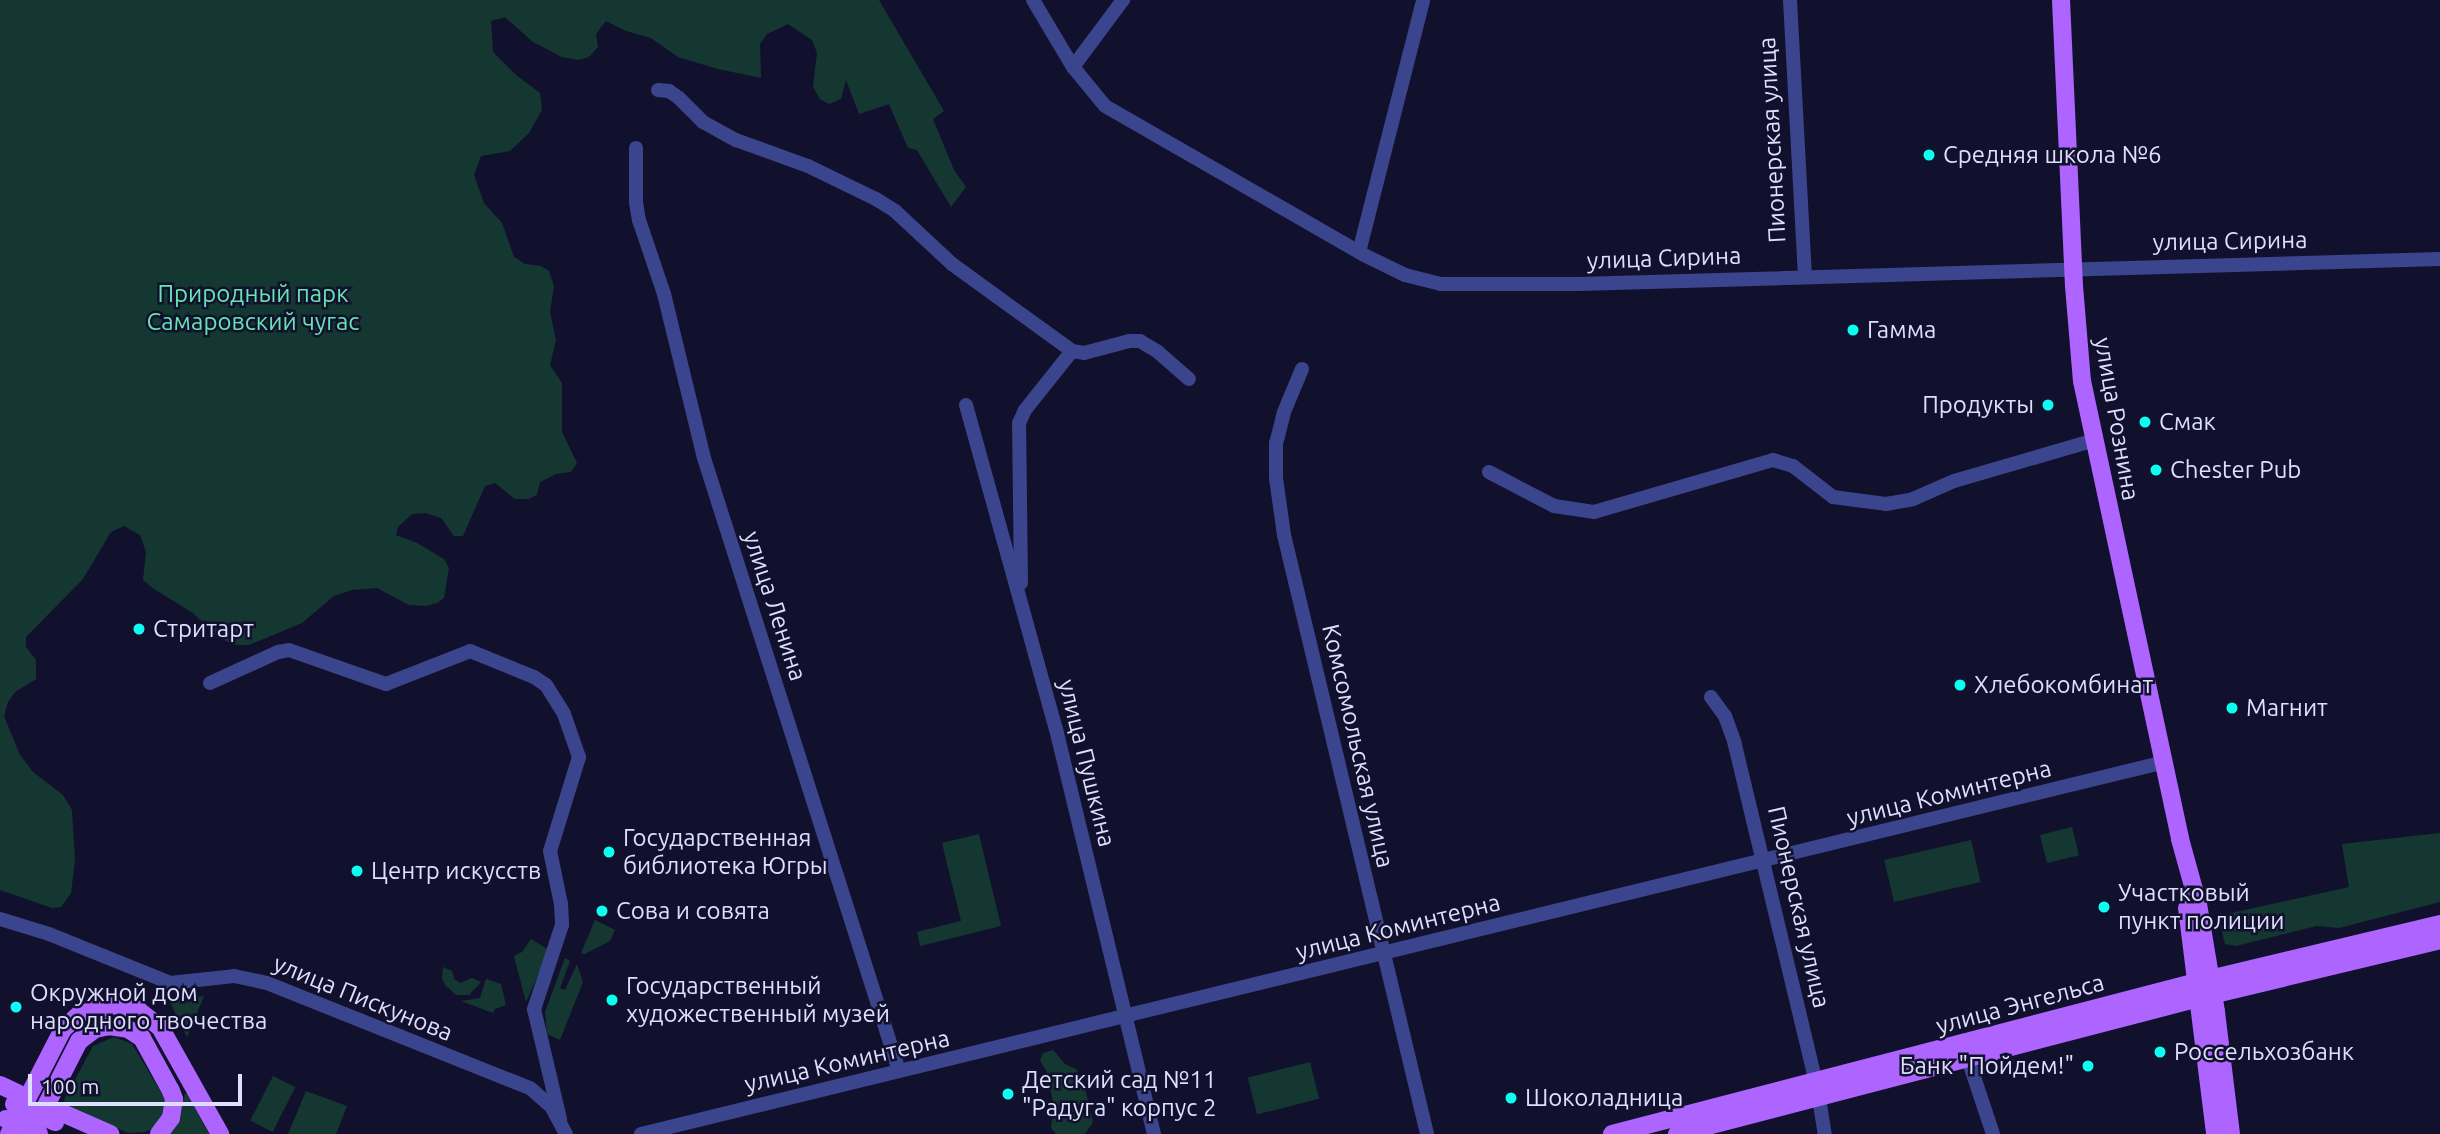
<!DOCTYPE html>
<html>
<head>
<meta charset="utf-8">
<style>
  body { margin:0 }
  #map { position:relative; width:2440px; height:1134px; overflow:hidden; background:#12112d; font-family:Ubuntu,sans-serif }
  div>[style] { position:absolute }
  .green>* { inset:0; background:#143831; transform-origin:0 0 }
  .minor>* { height:14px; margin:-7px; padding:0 7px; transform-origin:7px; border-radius:7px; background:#3b458d }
  .major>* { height:18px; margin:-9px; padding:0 9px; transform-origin:9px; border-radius:9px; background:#ae65ff }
  .major-bridge>* { height:18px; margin:-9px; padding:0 9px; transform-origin:9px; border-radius:9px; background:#ae65ff }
  .dots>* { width:19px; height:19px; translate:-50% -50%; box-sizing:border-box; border:4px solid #12112d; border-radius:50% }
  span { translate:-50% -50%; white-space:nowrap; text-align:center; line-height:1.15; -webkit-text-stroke:5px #12112d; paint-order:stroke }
  .street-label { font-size:24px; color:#dedfff }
  .poi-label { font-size:24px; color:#dedfff }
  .left { translate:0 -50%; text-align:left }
  .right { translate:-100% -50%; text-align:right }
  .park-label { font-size:24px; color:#65e4b1 }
  .scale { position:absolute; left:28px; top:1074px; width:214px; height:32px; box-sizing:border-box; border:4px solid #dedfff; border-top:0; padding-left:9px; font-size:21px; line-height:24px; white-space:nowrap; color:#dedfff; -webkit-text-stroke:5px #12112d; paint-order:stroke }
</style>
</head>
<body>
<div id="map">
  <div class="green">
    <div style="clip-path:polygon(0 0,879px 0,944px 111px,933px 119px,954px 170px,966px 187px,951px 207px,917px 150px,908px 148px,889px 104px,859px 114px,846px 80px,841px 99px,829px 104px,820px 99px,813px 87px,817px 53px,812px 40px,788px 24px,767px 34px,760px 44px,761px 78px,718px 69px,678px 57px,651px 38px,626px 31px,606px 21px,596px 34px,598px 47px,589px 57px,578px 60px,562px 57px,533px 42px,505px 17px,491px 21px,493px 52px,516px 75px,540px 93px,542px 110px,529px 133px,510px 151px,481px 156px,474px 175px,484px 203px,502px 223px,514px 257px,525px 264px,541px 266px,549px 271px,554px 286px,550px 312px,556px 340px,550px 365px,562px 383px,562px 432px,577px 463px,571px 472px,556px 474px,540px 482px,537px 495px,528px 499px,515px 499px,495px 483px,485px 486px,463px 536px,454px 536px,441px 518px,426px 513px,412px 514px,398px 527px,396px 535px,417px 543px,444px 559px,449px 568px,444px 598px,437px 603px,425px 606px,409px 605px,377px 588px,352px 590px,334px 596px,302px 623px,249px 645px,234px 645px,217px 636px,193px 613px,154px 589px,143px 580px,146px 552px,140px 535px,124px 526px,111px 532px,83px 579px,26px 637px,26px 647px,36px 660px,36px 679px,15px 692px,8px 702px,4px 716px,20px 755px,33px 772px,63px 795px,72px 810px,75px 859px,71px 893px,61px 907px,52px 908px,0 890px)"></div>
    <div style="left:2072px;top:827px;width:29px;height:33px;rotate:76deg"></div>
    <div style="clip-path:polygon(2440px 833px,2440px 902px,2339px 928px,2316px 926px,2236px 946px,2225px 944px,2218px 916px,2349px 887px,2342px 844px)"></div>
    <div style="clip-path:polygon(979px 834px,1001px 926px,920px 946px,917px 932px,961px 921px,942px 843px)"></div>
    <div style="left:1971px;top:840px;width:43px;height:89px;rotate:77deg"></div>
    <div style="clip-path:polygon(595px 920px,615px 930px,610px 941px,585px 954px,581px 953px)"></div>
    <div style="clip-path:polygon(531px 939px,549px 950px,526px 1002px,514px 956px,522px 952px)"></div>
    <div style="clip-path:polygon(565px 958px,570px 961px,560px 988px,565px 990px,577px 964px,583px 982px,560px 1040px,547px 1034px,545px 1012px)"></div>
    <div style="clip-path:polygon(443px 967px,452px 971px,454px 979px,460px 983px,472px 978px,481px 982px,469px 995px,456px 995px,445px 985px,442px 978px)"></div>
    <div style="clip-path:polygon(486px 979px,501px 984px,506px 1005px,495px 1009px,493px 1013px,461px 1001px,480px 998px)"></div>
    <div style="clip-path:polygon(204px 996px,187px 1037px,169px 1000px)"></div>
    <div style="clip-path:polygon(114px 1037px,132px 1044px,164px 1097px,164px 1115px,154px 1128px,145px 1132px,128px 1133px,67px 1107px,64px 1100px,93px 1046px)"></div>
    <div style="clip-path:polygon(1053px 1050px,1065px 1064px,1076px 1069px,1084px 1084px,1093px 1122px,1085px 1134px,1056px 1134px,1051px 1128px,1054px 1106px,1046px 1070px,1040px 1061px,1043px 1053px)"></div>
    <div style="left:1310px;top:1062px;width:38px;height:64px;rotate:76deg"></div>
    <div style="left:273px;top:1076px;width:25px;height:50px;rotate:27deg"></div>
    <div style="clip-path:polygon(306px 1091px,347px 1106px,336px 1134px,288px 1134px)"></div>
    <div style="clip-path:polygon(185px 1093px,188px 1095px,209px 1134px,170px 1134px,179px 1122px)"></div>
  </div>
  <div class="minor">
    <div style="left:1033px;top:0;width:78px;rotate:59.2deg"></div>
    <div style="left:1073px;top:67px;width:50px;rotate:50.6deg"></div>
    <div style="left:1105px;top:106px;width:299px;rotate:29.9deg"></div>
    <div style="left:1364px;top:255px;width:46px;rotate:26deg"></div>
    <div style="left:1405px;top:275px;width:36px;rotate:14deg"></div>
    <div style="left:1440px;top:284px;width:139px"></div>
    <div style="left:1579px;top:284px;width:861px;rotate:-1.66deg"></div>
    <div style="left:1790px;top:0;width:276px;rotate:86.9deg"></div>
    <div style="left:1073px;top:67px;width:84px;rotate:-53.3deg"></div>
    <div style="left:658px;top:90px;width:11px;rotate:5deg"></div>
    <div style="left:669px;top:91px;width:12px;rotate:35deg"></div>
    <div style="left:679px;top:98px;width:34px;rotate:45deg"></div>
    <div style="left:703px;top:122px;width:38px;rotate:29deg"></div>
    <div style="left:736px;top:140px;width:77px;rotate:19.9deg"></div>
    <div style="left:808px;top:166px;width:76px;rotate:25.9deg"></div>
    <div style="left:876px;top:199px;width:22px;rotate:32deg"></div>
    <div style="left:895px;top:211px;width:78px;rotate:42.9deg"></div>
    <div style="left:952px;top:264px;width:148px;rotate:35.9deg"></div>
    <div style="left:1072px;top:351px;width:12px;rotate:9deg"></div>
    <div style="left:1084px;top:353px;width:47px;rotate:-14.9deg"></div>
    <div style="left:1129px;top:341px;width:11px"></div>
    <div style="left:1140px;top:341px;width:21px;rotate:31deg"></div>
    <div style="left:1158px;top:352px;width:41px;rotate:41.1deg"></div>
    <div style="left:636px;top:148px;width:54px;rotate:90deg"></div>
    <div style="left:636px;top:202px;width:18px;rotate:81deg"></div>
    <div style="left:639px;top:220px;width:78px;rotate:71.3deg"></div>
    <div style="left:664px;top:294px;width:169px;rotate:76.3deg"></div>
    <div style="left:704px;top:458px;width:643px;rotate:72.35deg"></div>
    <div style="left:1359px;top:252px;width:260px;rotate:-75.7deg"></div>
    <div style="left:1302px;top:369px;width:47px;rotate:112.7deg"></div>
    <div style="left:1284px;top:412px;width:32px;rotate:104deg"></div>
    <div style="left:1276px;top:443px;width:35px;rotate:90deg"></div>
    <div style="left:1276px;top:478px;width:58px;rotate:82deg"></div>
    <div style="left:1284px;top:535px;width:616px;rotate:76.57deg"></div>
    <div style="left:966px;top:405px;width:336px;rotate:74.5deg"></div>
    <div style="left:1056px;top:729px;width:417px;rotate:76.4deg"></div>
    <div style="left:1489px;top:472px;width:73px;rotate:27.6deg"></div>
    <div style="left:1554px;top:506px;width:40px;rotate:8.5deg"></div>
    <div style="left:1594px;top:512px;width:186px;rotate:-16.2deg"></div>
    <div style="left:1773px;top:460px;width:21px;rotate:17deg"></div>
    <div style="left:1793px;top:466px;width:51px;rotate:37.8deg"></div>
    <div style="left:1833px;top:497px;width:53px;rotate:7.5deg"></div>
    <div style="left:1886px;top:504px;width:27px;rotate:-10deg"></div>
    <div style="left:1913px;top:499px;width:45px;rotate:-23.7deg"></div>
    <div style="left:1954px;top:481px;width:144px;rotate:-16.2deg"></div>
    <div style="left:1021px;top:583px;width:160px;rotate:-90.7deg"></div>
    <div style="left:1019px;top:423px;width:14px;rotate:-65deg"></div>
    <div style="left:1025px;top:410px;width:75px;rotate:-51.5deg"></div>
    <div style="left:210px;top:683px;width:75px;rotate:-24.5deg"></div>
    <div style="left:278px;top:652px;width:11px;rotate:-10deg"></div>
    <div style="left:289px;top:650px;width:103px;rotate:19.3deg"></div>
    <div style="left:386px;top:684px;width:90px;rotate:-21.4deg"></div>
    <div style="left:470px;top:651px;width:69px;rotate:22.1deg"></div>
    <div style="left:534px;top:677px;width:14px;rotate:34deg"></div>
    <div style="left:546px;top:685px;width:34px;rotate:58deg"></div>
    <div style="left:564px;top:714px;width:46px;rotate:70.8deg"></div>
    <div style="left:579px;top:757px;width:98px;rotate:107.1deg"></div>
    <div style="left:550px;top:851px;width:54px;rotate:78.3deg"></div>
    <div style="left:561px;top:904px;width:21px;rotate:87deg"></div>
    <div style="left:562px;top:925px;width:89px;rotate:108.4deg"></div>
    <div style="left:534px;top:1009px;width:113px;rotate:76.7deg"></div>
    <div style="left:1711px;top:697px;width:24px;rotate:54deg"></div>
    <div style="left:1725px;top:716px;width:27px;rotate:70deg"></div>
    <div style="left:1734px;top:741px;width:352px;rotate:76.5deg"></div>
    <div style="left:0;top:919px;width:51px;rotate:17deg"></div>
    <div style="left:49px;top:934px;width:131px;rotate:22deg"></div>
    <div style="left:170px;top:983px;width:64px;rotate:-6.2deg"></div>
    <div style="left:234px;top:976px;width:34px;rotate:12deg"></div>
    <div style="left:267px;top:983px;width:283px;rotate:21.8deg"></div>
    <div style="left:530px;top:1088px;width:28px;rotate:41deg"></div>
    <div style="left:551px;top:1106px;width:32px;rotate:62deg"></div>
    <div style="left:1968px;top:1059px;width:79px;rotate:71.6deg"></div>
    <div style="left:1819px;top:1098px;width:36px;rotate:81deg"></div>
    <div style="left:641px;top:1134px;width:1569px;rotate:-13.72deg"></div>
  </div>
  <div class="major">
    <div style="left:2061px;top:0;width:286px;rotate:87.4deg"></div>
    <div style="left:2074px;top:286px;width:95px;rotate:85.2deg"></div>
    <div style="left:2082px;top:381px;width:468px;rotate:77.9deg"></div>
    <div style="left:2180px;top:839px;width:67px;rotate:74.5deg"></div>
    <div style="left:2198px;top:904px;width:109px;rotate:80.5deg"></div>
    <div style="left:2216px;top:1012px;width:123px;rotate:83deg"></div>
    <div style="left:2187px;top:908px;width:228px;rotate:82.9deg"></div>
    <div style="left:0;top:1085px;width:21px;rotate:25deg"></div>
    <div style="left:60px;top:1112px;width:55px;rotate:23.7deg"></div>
    <div style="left:35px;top:1127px;width:97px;rotate:-62.9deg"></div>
    <div style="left:79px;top:1041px;width:20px;rotate:-37deg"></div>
    <div style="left:95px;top:1029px;width:14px;rotate:-12deg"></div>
    <div style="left:109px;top:1026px;width:19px;rotate:9deg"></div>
    <div style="left:128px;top:1029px;width:17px;rotate:33deg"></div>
    <div style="left:142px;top:1038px;width:60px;rotate:61.3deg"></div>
    <div style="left:171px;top:1091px;width:9px;rotate:69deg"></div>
    <div style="left:174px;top:1099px;width:19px;rotate:99deg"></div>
    <div style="left:171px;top:1118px;width:20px;rotate:127deg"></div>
    <div style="left:9px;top:1134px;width:118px;rotate:-62.8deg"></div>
    <div style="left:63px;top:1029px;width:24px;rotate:-42deg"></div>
    <div style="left:81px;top:1013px;width:35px;rotate:-13deg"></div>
    <div style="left:115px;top:1005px;width:24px;rotate:12deg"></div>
    <div style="left:138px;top:1010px;width:28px;rotate:38deg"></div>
    <div style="left:160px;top:1027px;width:123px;rotate:60.7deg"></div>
    <div style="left:1612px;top:1134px;width:604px;rotate:-14.57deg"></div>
    <div style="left:2197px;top:982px;width:250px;rotate:-13.4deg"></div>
    <div style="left:1677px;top:1134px;width:539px;rotate:-14.6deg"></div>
    <div style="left:2199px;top:998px;width:248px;rotate:-13.5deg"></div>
  </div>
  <div class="major-bridge">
    <div style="left:14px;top:1104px;width:45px;rotate:23.7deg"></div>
    <div style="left:6px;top:1119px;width:36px;rotate:24deg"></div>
  </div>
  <div class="dots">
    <div style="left:1929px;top:155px;background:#0afff2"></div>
    <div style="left:1853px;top:330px;background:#0afff2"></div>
    <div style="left:2048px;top:405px;background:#0afff2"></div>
    <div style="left:2145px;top:422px;background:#0afff2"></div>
    <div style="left:2156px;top:470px;background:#0afff2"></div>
    <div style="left:139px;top:629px;background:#0afff2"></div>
    <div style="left:1960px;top:685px;background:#0afff2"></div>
    <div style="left:2232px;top:708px;background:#0afff2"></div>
    <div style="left:609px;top:852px;background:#0afff2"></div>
    <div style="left:357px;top:871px;background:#0afff2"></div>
    <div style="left:2104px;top:907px;background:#0afff2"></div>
    <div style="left:602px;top:911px;background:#0afff2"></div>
    <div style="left:612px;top:1000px;background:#0afff2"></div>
    <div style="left:16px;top:1007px;background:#0afff2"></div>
    <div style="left:2160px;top:1052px;background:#0afff2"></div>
    <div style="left:2088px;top:1066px;background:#0afff2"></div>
    <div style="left:1008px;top:1094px;background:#0afff2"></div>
    <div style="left:1511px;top:1098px;background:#0afff2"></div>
  </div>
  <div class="street-label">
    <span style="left:1772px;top:140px;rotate:-93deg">Пионерская улица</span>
    <span style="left:2230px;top:241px;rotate:-1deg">улица Сирина</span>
    <span style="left:1664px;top:258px;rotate:-2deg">улица Сирина</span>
    <span style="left:2117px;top:419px;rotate:80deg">улица Рознина</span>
    <span style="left:775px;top:606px;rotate:72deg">улица Ленина</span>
    <span style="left:1358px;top:746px;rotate:77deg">Комсомольская улица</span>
    <span style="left:1087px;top:763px;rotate:76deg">улица Пушкина</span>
    <span style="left:1949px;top:793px;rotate:-14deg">улица Коминтерна</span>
    <span style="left:1799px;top:907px;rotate:77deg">Пионерская улица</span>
    <span style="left:1398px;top:927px;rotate:-14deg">улица Коминтерна</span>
    <span style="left:363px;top:998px;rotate:22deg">улица Пискунова</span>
    <span style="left:2020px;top:1004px;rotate:-15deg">улица Энгельса</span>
    <span style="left:847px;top:1061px;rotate:-13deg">улица Коминтерна</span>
  </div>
  <div class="poi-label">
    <span class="left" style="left:1943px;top:155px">Средняя школа №6</span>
    <span class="left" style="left:1867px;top:330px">Гамма</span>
    <span class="right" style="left:2034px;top:405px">Продукты</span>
    <span class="left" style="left:2159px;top:422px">Смак</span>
    <span class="left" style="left:2170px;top:470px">Chester Pub</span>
    <span class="left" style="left:153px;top:629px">Стритарт</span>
    <span class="left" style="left:1974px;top:685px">Хлебокомбинат</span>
    <span class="left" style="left:2246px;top:708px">Магнит</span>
    <span class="left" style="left:623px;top:852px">Государственная<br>библиотека Югры</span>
    <span class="left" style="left:371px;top:871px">Центр искусств</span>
    <span class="left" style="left:2118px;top:907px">Участковый<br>пункт полиции</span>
    <span class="left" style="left:616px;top:911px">Сова и совята</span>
    <span class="left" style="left:626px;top:1000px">Государственный<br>художественный музей</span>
    <span class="left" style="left:30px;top:1007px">Окружной дом<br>народного твочества</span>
    <span class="left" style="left:2174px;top:1052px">Россельхозбанк</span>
    <span class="right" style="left:2074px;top:1066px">Банк "Пойдем!"</span>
    <span class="left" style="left:1022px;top:1094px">Детский сад №11<br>"Радуга" корпус 2</span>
    <span class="left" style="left:1525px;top:1098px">Шоколадница</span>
  </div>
  <div class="park-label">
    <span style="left:253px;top:308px">Природный парк<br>Самаровский чугас</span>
  </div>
  <div class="scale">100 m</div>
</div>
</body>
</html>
